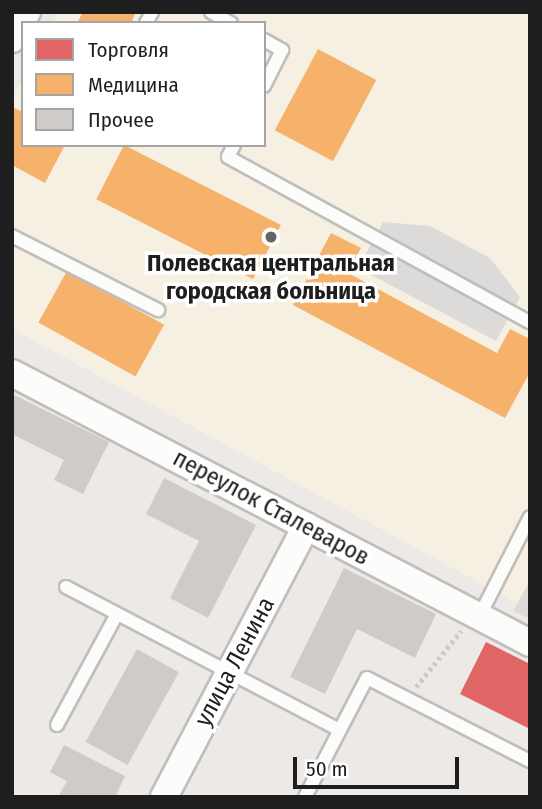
<!DOCTYPE html>
<html>
<head>
<meta charset="utf-8">
<style>
  body { margin:0 }
  #map { position:relative; width:542px; height:809px; overflow:hidden; background:#ece9e6; font-family:"Fira Sans Condensed",sans-serif }
  div>[style] { position:absolute }
  .education>* { inset:0; background:#f5f0e2 }
  .parking>* { inset:0; background:#dcdbda }
  .shops>* { inset:0; background:#e06666 }
  .health>* { inset:0; background:#f6b26b; transform-origin:0 0 }
  .building>* { inset:0; background:#cfcbc9; transform-origin:0 0 }
  .path>* { height:4.5px; margin-top:-2.25px; transform-origin:0; background:repeating-linear-gradient(90deg,#d5c7c8 0 3.5px,transparent 0 7px) }
  .roads { filter:drop-shadow(2px 0 #bfbebd) drop-shadow(-2px 0 #bfbebd) drop-shadow(0 2px #bfbebd) drop-shadow(0 -2px #bfbebd) }
  .service>* { height:12px; margin:-6px; padding:0 6px; transform-origin:6px; border-radius:6px; background:#fcfcfb }
  .minor>* { height:26px; margin:-13px; padding:0 13px; transform-origin:13px; border-radius:13px; background:#fcfcfb }
  .dots>* { width:19px; height:19px; translate:-50% -50%; box-sizing:border-box; border:4px solid #fff; border-radius:50% }
  span { translate:-50% -50%; white-space:nowrap; text-align:center; line-height:1.15; -webkit-text-stroke:7px #fff; paint-order:stroke }
  .poi-label { font-size:24px; color:#1e1e1e; font-weight:700 }
  .street-label { font-size:24px; color:#1e1e1e }
  .frame { position:absolute; inset:0; border:14px solid #1e1e1e; pointer-events:none }
  .legend { position:absolute; left:21px; top:21px; width:245px; height:126px; box-sizing:border-box; background:#fff; border:2px solid #a5a5a5; margin:0; padding:9px 12px; list-style:none; font-size:21px; color:#1e1e1e }
  .legend li { display:flex; align-items:center; gap:14px; height:35px }
  .legend b { width:35px; border:2px solid #a5a5a5 }
  .scale { position:absolute; left:293px; top:757px; width:166px; height:32px; box-sizing:border-box; border:4px solid #1e1e1e; border-top:0; padding-left:9px; font-size:21px; line-height:24px; white-space:nowrap; color:#1e1e1e; -webkit-text-stroke:5px #fff; paint-order:stroke }
</style>
</head>
<body>
<div id="map">
  <div class="education">
    <div style="clip-path:polygon(58px 12px,530px 12px,530px 610px,12px 329px,12px 98px,23px 78px,23px 145px,264px 145px,264px 23px,52px 23px)"></div>
  </div>
  <div class="parking">
    <div style="clip-path:polygon(383px 222px,430px 226px,490px 258px,520px 297px,496px 341px,358px 268px)"></div>
    <div style="clip-path:polygon(529px 582px,530px 582px,530px 619px,513px 611px)"></div>
  </div>
  <div class="shops">
    <div style="clip-path:polygon(486px 642px,530px 664px,530px 729px,460px 694px)"></div>
  </div>
  <div class="health">
    <div style="clip-path:polygon(83px 12px,136px 12px,131px 23px,77px 23px)"></div>
    <div style="left:318px;top:49px;width:66px;height:92px;rotate:28deg"></div>
    <div style="clip-path:polygon(14px 108px,23px 112px,23px 145px,65px 145px,45px 183px,12px 165px)"></div>
    <div style="left:124px;top:145px;width:176px;height:61px;rotate:27deg"></div>
    <div style="clip-path:polygon(331px 233px,361px 248px,348px 273px,497px 353px,510px 329px,530px 339px,530px 372px,505px 418px,293px 305px)"></div>
    <div style="left:67px;top:271px;width:111px;height:59px;rotate:29deg"></div>
  </div>
  <div class="building">
    <div style="clip-path:polygon(12px 394px,109px 442px,83px 494px,54px 480px,64px 460px,12px 434px)"></div>
    <div style="clip-path:polygon(164px 478px,256px 525px,208px 618px,170px 598px,199px 541px,146px 514px)"></div>
    <div style="clip-path:polygon(344px 568px,436px 614px,415px 658px,357px 629px,325px 694px,290px 677px)"></div>
    <div style="left:137px;top:649px;width:48px;height:106px;rotate:29deg"></div>
    <div style="clip-path:polygon(64px 745px,125px 776px,115px 797px,58px 797px,67px 781px,50px 772px)"></div>
  </div>
  <div class="path">
    <div style="left:416px;top:687px;width:72px;rotate:-51.2deg"></div>
  </div>
  <div class="roads">
    <div class="service">
      <div style="left:211px;top:12px;width:23px;rotate:29deg"></div>
      <div style="left:146px;top:23px;width:13px;rotate:-61deg"></div>
      <div style="left:264px;top:40px;width:21px;rotate:29deg"></div>
      <div style="left:282px;top:50px;width:40px;rotate:116.6deg"></div>
      <div style="left:234px;top:145px;width:13px;rotate:117deg"></div>
      <div style="left:228px;top:157px;width:344px;rotate:28.7deg"></div>
      <div style="left:12px;top:236px;width:164px;rotate:26.9deg"></div>
      <div style="left:66px;top:587px;width:308px;rotate:27.6deg"></div>
      <div style="left:479px;top:617px;width:112px;rotate:-63deg"></div>
      <div style="left:57px;top:725px;width:126px;rotate:-61.6deg"></div>
      <div style="left:305px;top:797px;width:134px;rotate:-62.5deg"></div>
      <div style="left:367px;top:678px;width:183px;rotate:27deg"></div>
    </div>
    <div class="minor">
      <div style="left:12px;top:39px;width:31px;rotate:-61deg"></div>
      <div style="left:12px;top:373px;width:584px;rotate:27.53deg"></div>
      <div style="left:164px;top:797px;width:306px;rotate:-62.3deg"></div>
    </div>
  </div>
  <div class="dots">
    <div style="left:271px;top:237px;background:#666564"></div>
  </div>
  <div class="poi-label">
    <span style="left:271px;top:278px">Полевская центральная<br>городская больница</span>
  </div>
  <div class="street-label">
    <span style="left:271px;top:508px;rotate:28deg">переулок Сталеваров</span>
    <span style="left:235px;top:662px;rotate:-62deg">улица Ленина</span>
  </div>
  <div class="frame"></div>
  <ul class="legend">
  <li><b style="height:19px;background:#e06666"></b>Торговля</li>
  <li><b style="height:19px;background:#f6b26b"></b>Медицина</li>
  <li><b style="height:19px;background:#cfcbc9"></b>Прочее</li>
  </ul>
  <div class="scale">50 m</div>
</div>
</body>
</html>
